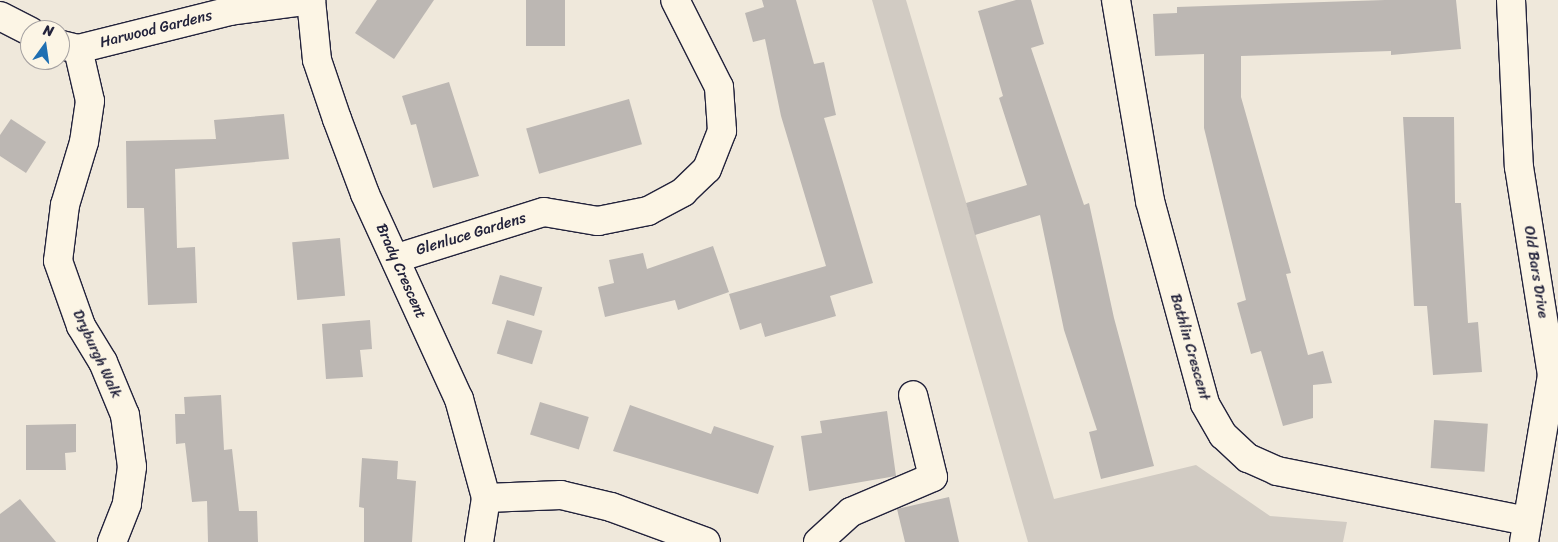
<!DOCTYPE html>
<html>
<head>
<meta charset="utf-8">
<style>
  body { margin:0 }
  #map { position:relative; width:1558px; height:542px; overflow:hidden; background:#efe8db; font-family:Sriracha,sans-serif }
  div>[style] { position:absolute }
  .green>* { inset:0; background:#d1cbc3 }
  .building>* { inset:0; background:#bcb7b3; transform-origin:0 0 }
  .roads { filter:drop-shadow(1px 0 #22223b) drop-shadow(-1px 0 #22223b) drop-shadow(0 1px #22223b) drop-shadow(0 -1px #22223b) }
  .minor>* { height:28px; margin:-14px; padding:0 14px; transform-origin:14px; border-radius:14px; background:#fcf5e5 }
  span { translate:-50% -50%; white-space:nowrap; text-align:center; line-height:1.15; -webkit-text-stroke:4px #fcf5e5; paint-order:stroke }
  .street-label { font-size:15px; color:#22223b }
  .north { position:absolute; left:20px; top:20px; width:50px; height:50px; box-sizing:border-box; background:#fcf5e5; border:1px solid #a5a1a1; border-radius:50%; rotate:14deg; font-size:14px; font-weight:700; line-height:20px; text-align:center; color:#22223b }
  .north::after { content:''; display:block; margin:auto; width:18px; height:22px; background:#1f6fb2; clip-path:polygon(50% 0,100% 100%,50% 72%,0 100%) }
</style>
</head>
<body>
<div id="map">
  <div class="green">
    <div style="clip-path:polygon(872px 0,906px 0,1054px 499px,1196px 465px,1270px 516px,1347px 522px,1343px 542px,1028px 542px)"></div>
  </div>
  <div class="building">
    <div style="clip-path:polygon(377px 0,434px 0,394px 59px,355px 33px)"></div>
    <div style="left:526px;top:0;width:39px;height:46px"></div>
    <div style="clip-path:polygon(762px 0,796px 0,814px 64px,824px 62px,836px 115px,824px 118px,873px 283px,830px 296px,836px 316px,765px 337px,761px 323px,740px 330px,729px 294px,826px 266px,781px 116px,765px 39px,753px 42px,745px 13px,764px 7px)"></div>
    <div style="clip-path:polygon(1016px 0,1031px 0,1044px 44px,1031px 48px,1084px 205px,1089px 203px,1114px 318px,1154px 466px,1101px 479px,1089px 432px,1097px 430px,1064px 330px,1040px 215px,975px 235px,966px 203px,1027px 185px,999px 98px,1003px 96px,978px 11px)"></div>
    <div style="clip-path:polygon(1385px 0,1456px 0,1461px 49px,1391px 55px,1391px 51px,1241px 56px,1241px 97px,1291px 273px,1286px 274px,1308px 355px,1323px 351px,1332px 383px,1313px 385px,1313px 418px,1283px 426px,1261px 351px,1251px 354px,1237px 303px,1246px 300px,1204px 128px,1204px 54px,1155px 56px,1153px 14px,1177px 13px,1177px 7px)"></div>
    <div style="clip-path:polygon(449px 82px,479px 176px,433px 188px,416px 124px,411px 125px,402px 96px)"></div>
    <div style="left:629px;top:99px;width:47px;height:107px;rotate:74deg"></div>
    <div style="clip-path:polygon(284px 114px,289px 159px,175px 169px,177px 248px,195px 247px,197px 303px,148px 305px,144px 208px,127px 208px,126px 141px,216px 139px,214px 120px)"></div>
    <div style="clip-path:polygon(1403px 117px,1454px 117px,1455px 203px,1461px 203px,1468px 323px,1478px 322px,1482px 372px,1433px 375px,1427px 306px,1414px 306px)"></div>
    <div style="clip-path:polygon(11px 119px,46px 142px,26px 173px,0 156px,0 135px)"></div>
    <div style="left:340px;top:238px;width:58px;height:48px;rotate:85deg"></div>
    <div style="clip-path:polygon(713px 246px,729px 292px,678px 310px,675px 300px,605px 317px,598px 287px,614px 283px,609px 260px,643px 253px,647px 269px)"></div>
    <div style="left:500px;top:275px;width:44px;height:30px;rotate:16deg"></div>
    <div style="clip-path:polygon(370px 320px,372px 349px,360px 350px,363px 377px,326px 379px,322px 324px)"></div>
    <div style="left:507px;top:320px;width:37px;height:35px;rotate:17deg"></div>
    <div style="clip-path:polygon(221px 395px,224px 450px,232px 449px,239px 511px,257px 511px,258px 542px,208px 542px,207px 501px,192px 502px,185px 443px,176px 444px,175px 414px,185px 414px,184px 397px)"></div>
    <div style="left:540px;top:402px;width:51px;height:34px;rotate:17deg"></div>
    <div style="clip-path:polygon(630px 405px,711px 434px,714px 426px,774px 446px,758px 494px,613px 451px)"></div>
    <div style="clip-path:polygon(887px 411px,896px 476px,809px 491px,801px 436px,822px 433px,820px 421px)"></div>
    <div style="left:1434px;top:420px;width:54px;height:48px;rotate:4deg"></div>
    <div style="clip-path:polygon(76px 424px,76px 452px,65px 453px,66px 470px,26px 470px,26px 425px)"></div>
    <div style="clip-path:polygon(362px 458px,398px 461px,397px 479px,416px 481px,412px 542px,364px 542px,364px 508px,359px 507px)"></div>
    <div style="clip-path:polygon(949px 497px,959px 542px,905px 542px,897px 509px)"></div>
    <div style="clip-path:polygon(20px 499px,56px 542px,0 542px,0 514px)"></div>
  </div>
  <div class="roads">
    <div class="minor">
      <div style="left:311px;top:0;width:60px;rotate:84.3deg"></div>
      <div style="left:317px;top:60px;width:62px;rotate:71.3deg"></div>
      <div style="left:337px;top:119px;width:80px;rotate:69.5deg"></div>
      <div style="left:365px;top:194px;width:226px;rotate:65.4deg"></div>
      <div style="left:459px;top:399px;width:103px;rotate:74.7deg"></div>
      <div style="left:486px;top:498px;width:45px;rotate:99deg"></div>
      <div style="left:1116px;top:0;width:204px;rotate:80.4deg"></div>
      <div style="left:1150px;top:201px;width:210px;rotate:74.8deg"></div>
      <div style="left:1205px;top:404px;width:36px;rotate:60deg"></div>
      <div style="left:1223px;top:435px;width:34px;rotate:43deg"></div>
      <div style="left:1248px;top:458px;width:32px;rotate:24deg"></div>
      <div style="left:1277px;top:471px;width:255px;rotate:11.3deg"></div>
      <div style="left:1511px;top:0;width:167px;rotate:87.3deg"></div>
      <div style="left:1519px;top:167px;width:211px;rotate:81deg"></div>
      <div style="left:1552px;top:375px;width:169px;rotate:99.5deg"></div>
      <div style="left:0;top:16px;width:34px;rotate:27deg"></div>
      <div style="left:61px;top:45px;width:17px;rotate:13deg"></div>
      <div style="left:78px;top:49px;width:157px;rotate:-14deg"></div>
      <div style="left:230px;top:11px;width:82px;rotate:-7.7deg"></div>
      <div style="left:78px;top:49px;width:53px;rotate:77deg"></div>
      <div style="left:90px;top:101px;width:41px;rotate:98.3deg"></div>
      <div style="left:84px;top:142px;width:66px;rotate:106.8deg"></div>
      <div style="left:65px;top:205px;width:56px;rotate:97.1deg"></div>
      <div style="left:58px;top:261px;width:69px;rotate:70.5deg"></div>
      <div style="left:81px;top:326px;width:42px;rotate:58.6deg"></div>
      <div style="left:103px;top:362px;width:57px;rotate:67.5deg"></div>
      <div style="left:125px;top:415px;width:52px;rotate:82.3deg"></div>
      <div style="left:132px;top:467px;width:37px;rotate:98deg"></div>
      <div style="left:127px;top:504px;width:41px;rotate:111.5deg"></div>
      <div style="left:397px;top:258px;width:154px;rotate:-17.4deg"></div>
      <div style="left:544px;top:212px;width:55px;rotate:9.5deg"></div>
      <div style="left:598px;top:221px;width:51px;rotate:-11.3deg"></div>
      <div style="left:648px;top:211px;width:40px;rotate:-28deg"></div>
      <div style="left:683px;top:192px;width:33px;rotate:-44deg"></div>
      <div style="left:707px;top:169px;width:41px;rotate:-68.5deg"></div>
      <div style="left:722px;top:131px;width:44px;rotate:-93.9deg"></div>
      <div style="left:719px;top:87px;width:97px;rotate:-116.8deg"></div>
      <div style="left:486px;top:498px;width:75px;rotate:-2.3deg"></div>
      <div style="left:561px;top:495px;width:51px;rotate:13.5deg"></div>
      <div style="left:611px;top:507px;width:101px;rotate:20.2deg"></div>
      <div style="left:818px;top:542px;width:45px;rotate:-42.3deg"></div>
      <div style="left:851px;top:512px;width:89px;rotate:-23.1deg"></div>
      <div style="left:933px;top:477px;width:84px;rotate:-103.7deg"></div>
    </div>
  </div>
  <div class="street-label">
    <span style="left:156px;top:29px;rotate:-14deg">Harwood Gardens</span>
    <span style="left:471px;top:234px;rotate:-17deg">Glenluce Gardens</span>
    <span style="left:401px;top:271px;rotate:66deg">Brady Crescent</span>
    <span style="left:1536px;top:272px;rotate:81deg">Old Bars Drive</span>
    <span style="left:1190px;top:347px;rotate:74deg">Bathlin Crescent</span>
    <span style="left:97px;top:354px;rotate:65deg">Dryburgh Walk</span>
  </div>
  <div class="north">N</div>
</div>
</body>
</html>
